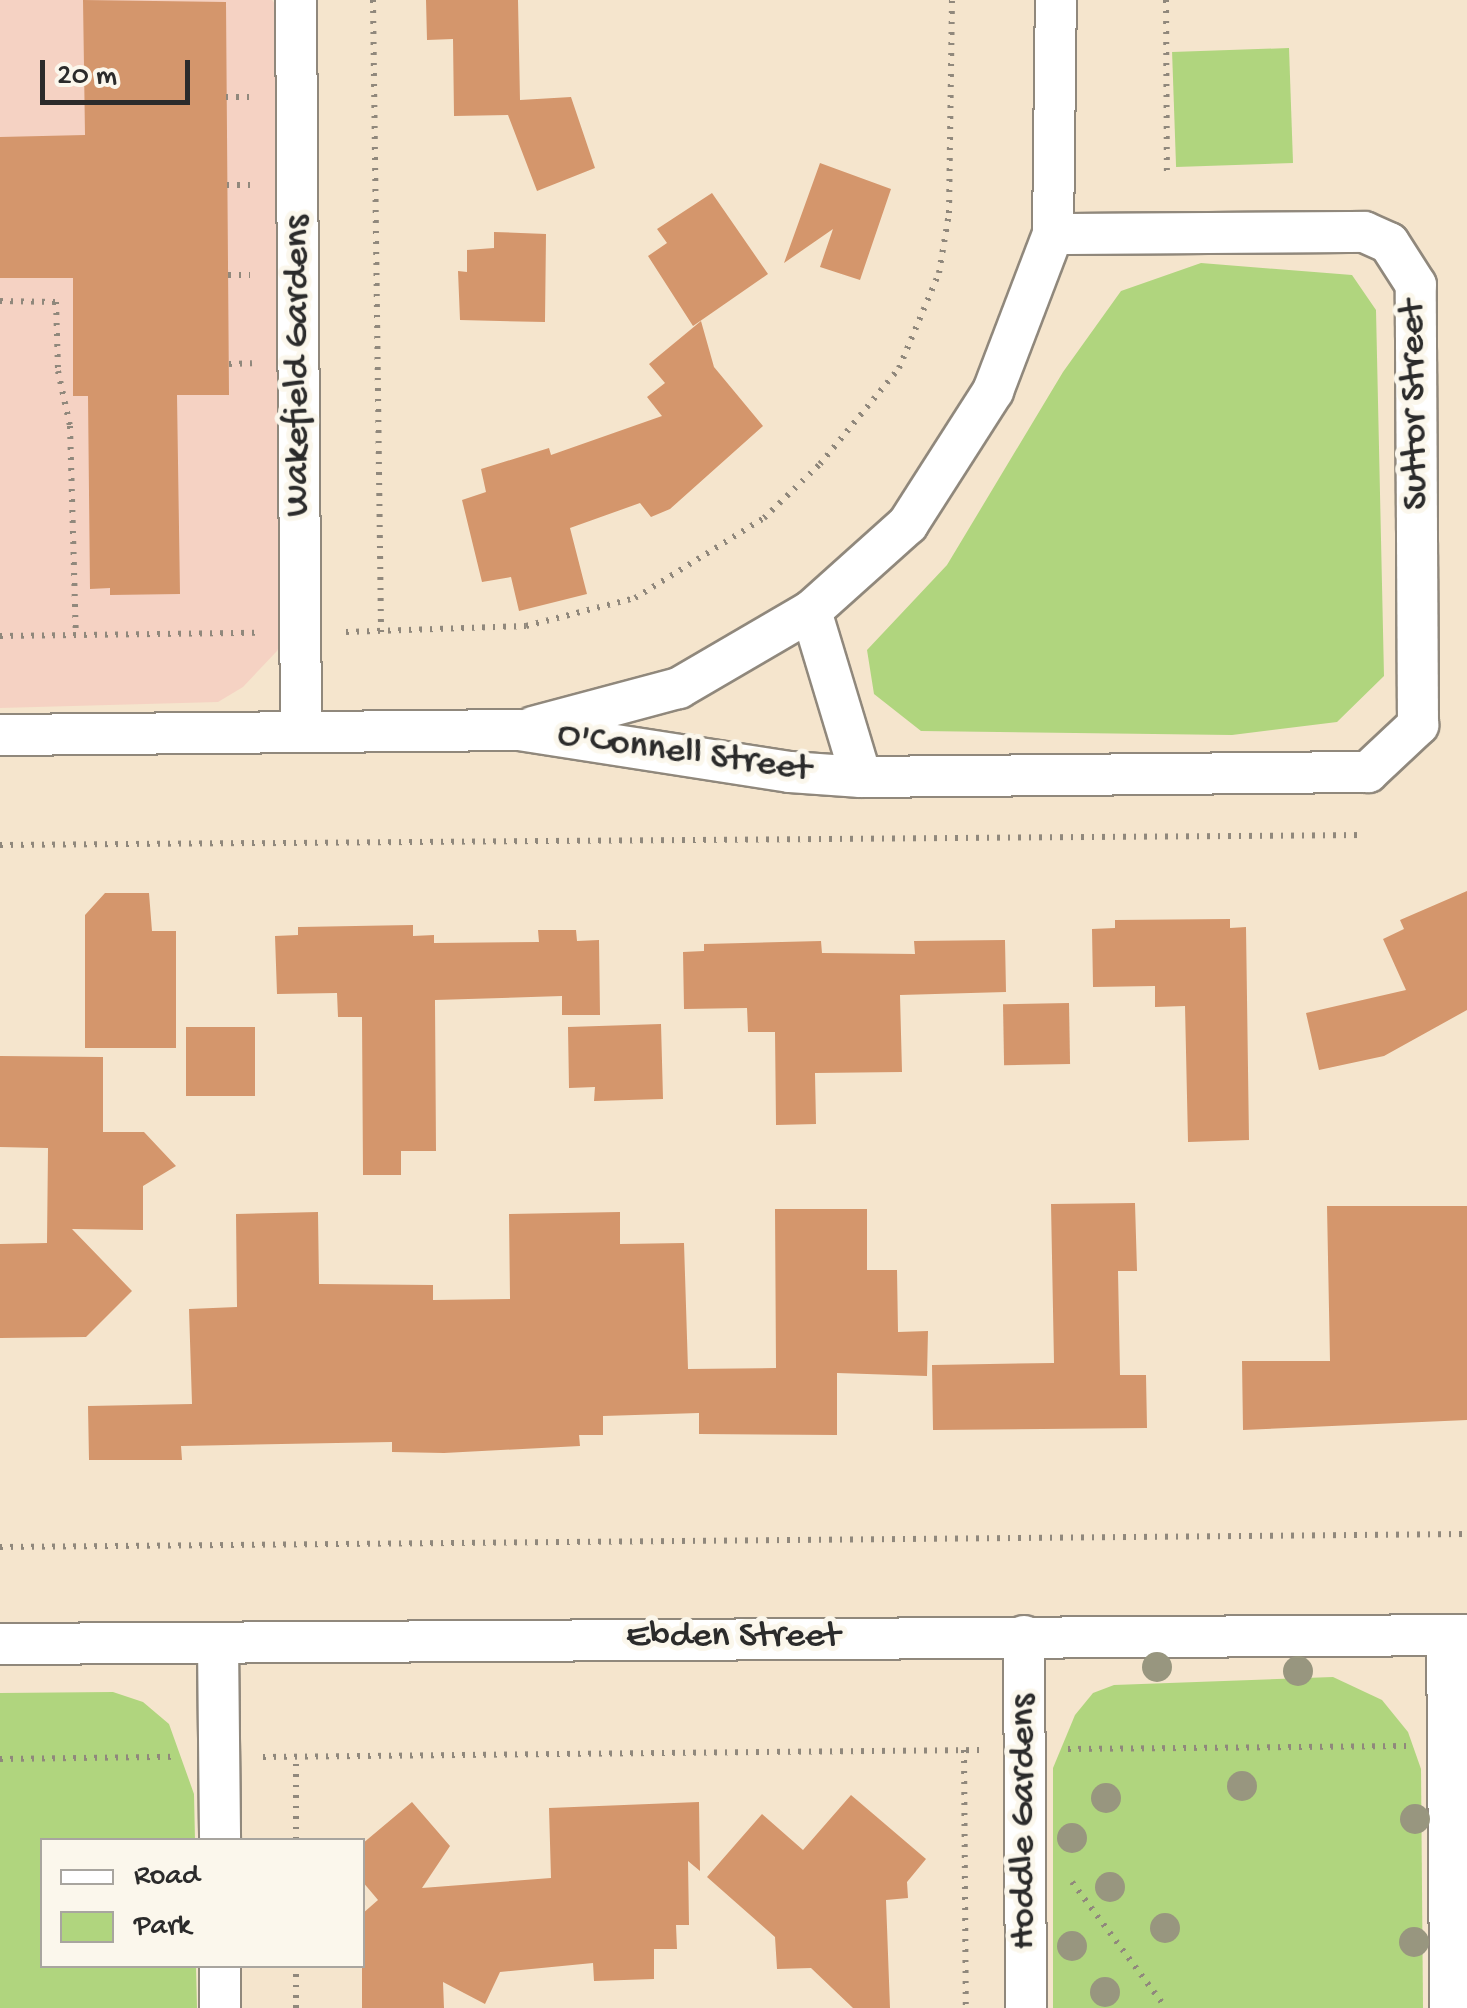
<!DOCTYPE html>
<html>
<head>
<meta charset="utf-8">
<style>
  body { margin:0 }
  #map { position:relative; width:1467px; height:2008px; overflow:hidden; background:#f5e5cd; font-family:"Gochi Hand",sans-serif }
  div>[style] { position:absolute }
  .built>* { inset:0; background:#f5d2c3 }
  .green>* { inset:0; background:#b0d57e; transform-origin:0 0 }
  .building>* { inset:0; background:#d4966c; transform-origin:0 0 }
  .path>* { height:6px; margin-top:-3px; transform-origin:0; background:repeating-linear-gradient(90deg,#90887c 0 2.5px,transparent 0 10.5px) }
  .roads { filter:drop-shadow(2px 0 #90887c) drop-shadow(-2px 0 #90887c) drop-shadow(0 2px #90887c) drop-shadow(0 -2px #90887c) }
  .minor>* { height:40px; margin:-20px; padding:0 20px; transform-origin:20px; border-radius:20px; background:#fff }
  .trees>* { width:30px; height:30px; margin:-15px; border-radius:50%; background:#98967f }
  span { translate:-50% -50%; white-space:nowrap; text-align:center; line-height:1.15; -webkit-text-stroke:10px #fbf7ec; paint-order:stroke }
  .street-label { font-size:38px; color:#2b2b2b }
  .legend { position:absolute; left:40px; top:1838px; width:325px; height:130px; box-sizing:border-box; background:#fbf7ec; border:2px solid #a8a59f; margin:0; padding:12px 18px; list-style:none; font-size:30px; color:#2b2b2b }
  .legend li { display:flex; align-items:center; gap:20px; height:50px }
  .legend b { width:50px; border:2px solid #a8a59f }
  .scale { position:absolute; left:40px; top:60px; width:150px; height:45px; box-sizing:border-box; border:5px solid #2b2b2b; border-top:0; padding-left:12px; font-size:30px; line-height:35px; white-space:nowrap; color:#2b2b2b; -webkit-text-stroke:8px #fbf7ec; paint-order:stroke }
</style>
</head>
<body>
<div id="map">
  <div class="built">
    <div style="clip-path:polygon(0 0,272px 0,289px 23px,292px 621px,277px 651px,243px 687px,218px 702px,0 708px)"></div>
  </div>
  <div class="green">
    <div style="left:1289px;top:48px;width:115px;height:117px;rotate:88deg"></div>
    <div style="clip-path:polygon(1201px 263px,1352px 275px,1376px 310px,1384px 676px,1337px 722px,1232px 735px,921px 731px,874px 694px,867px 650px,947px 565px,1063px 372px,1121px 291px)"></div>
    <div style="clip-path:polygon(1333px 1677px,1382px 1700px,1408px 1732px,1421px 1769px,1423px 2008px,1053px 2008px,1053px 1768px,1075px 1715px,1093px 1693px,1114px 1685px)"></div>
    <div style="clip-path:polygon(113px 1692px,143px 1702px,169px 1724px,194px 1794px,195px 1840px,42px 1840px,42px 1966px,196px 1966px,197px 2008px,0 2008px,0 1693px)"></div>
  </div>
  <div class="building">
    <div style="clip-path:polygon(83px 0,226px 2px,229px 395px,177px 395px,180px 594px,110px 595px,110px 588px,90px 589px,88px 396px,73px 396px,73px 278px,0 278px,0 137px,85px 135px)"></div>
    <div style="clip-path:polygon(426px 0,518px 0,520px 100px,571px 97px,595px 168px,537px 191px,508px 115px,454px 116px,453px 39px,427px 40px)"></div>
    <div style="clip-path:polygon(820px 163px,891px 189px,860px 280px,820px 267px,833px 229px,784px 263px)"></div>
    <div style="clip-path:polygon(712px 193px,768px 274px,693px 326px,648px 256px,667px 243px,657px 229px)"></div>
    <div style="clip-path:polygon(494px 232px,546px 234px,545px 322px,460px 320px,458px 271px,467px 272px,467px 250px,494px 248px)"></div>
    <div style="clip-path:polygon(701px 321px,714px 367px,763px 426px,670px 509px,651px 517px,640px 503px,570px 528px,587px 594px,519px 611px,511px 577px,482px 582px,462px 500px,486px 492px,481px 469px,549px 448px,551px 455px,662px 416px,647px 397px,665px 383px,649px 364px)"></div>
    <div style="clip-path:polygon(1467px 891px,1467px 1010px,1384px 1056px,1319px 1070px,1306px 1013px,1406px 990px,1383px 939px,1404px 929px,1400px 920px)"></div>
    <div style="clip-path:polygon(105px 893px,149px 893px,152px 931px,176px 931px,176px 1048px,85px 1048px,85px 915px)"></div>
    <div style="clip-path:polygon(1230px 919px,1230px 928px,1246px 927px,1249px 1140px,1188px 1142px,1185px 1006px,1155px 1007px,1155px 986px,1093px 987px,1092px 929px,1115px 928px,1115px 920px)"></div>
    <div style="clip-path:polygon(413px 925px,413px 936px,434px 935px,434px 943px,539px 942px,538px 930px,576px 930px,577px 941px,599px 940px,600px 1015px,562px 1015px,562px 996px,435px 1000px,436px 1151px,401px 1151px,401px 1175px,363px 1175px,362px 1017px,338px 1017px,337px 993px,277px 994px,275px 936px,298px 935px,298px 927px)"></div>
    <div style="clip-path:polygon(1005px 940px,1006px 992px,900px 995px,902px 1072px,815px 1073px,816px 1124px,776px 1125px,775px 1032px,748px 1032px,747px 1008px,684px 1009px,683px 952px,704px 951px,704px 944px,821px 941px,822px 953px,915px 954px,914px 941px)"></div>
    <div style="left:1069px;top:1003px;width:61px;height:66px;rotate:89deg"></div>
    <div style="clip-path:polygon(661px 1024px,663px 1099px,594px 1101px,595px 1087px,569px 1088px,568px 1027px)"></div>
    <div style="left:186px;top:1027px;width:69px;height:69px"></div>
    <div style="clip-path:polygon(0 1056px,103px 1057px,103px 1132px,144px 1132px,176px 1166px,143px 1186px,143px 1230px,72px 1229px,132px 1291px,86px 1337px,0 1338px,0 1244px,47px 1243px,48px 1148px,0 1147px)"></div>
    <div style="clip-path:polygon(1135px 1203px,1137px 1271px,1118px 1271px,1120px 1375px,1146px 1375px,1147px 1428px,933px 1430px,932px 1365px,1054px 1363px,1051px 1204px)"></div>
    <div style="clip-path:polygon(1327px 1206px,1467px 1206px,1467px 1420px,1243px 1430px,1242px 1361px,1330px 1361px)"></div>
    <div style="clip-path:polygon(775px 1209px,867px 1209px,867px 1270px,897px 1270px,898px 1332px,928px 1331px,927px 1376px,837px 1373px,837px 1435px,699px 1434px,699px 1413px,603px 1416px,603px 1435px,579px 1435px,580px 1446px,444px 1453px,392px 1452px,392px 1442px,181px 1446px,182px 1460px,89px 1460px,88px 1406px,192px 1404px,189px 1309px,237px 1307px,236px 1214px,318px 1212px,319px 1284px,433px 1285px,433px 1300px,510px 1299px,509px 1214px,620px 1212px,620px 1244px,684px 1243px,688px 1369px,776px 1368px)"></div>
    <div style="clip-path:polygon(851px 1795px,926px 1859px,907px 1882px,908px 1898px,886px 1900px,890px 2008px,853px 2008px,811px 1968px,777px 1969px,775px 1937px,707px 1877px,762px 1814px,803px 1850px)"></div>
    <div style="clip-path:polygon(412px 1802px,450px 1846px,422px 1888px,551px 1878px,549px 1808px,699px 1802px,700px 1871px,688px 1861px,689px 1925px,676px 1925px,677px 1949px,654px 1949px,654px 1979px,594px 1981px,593px 1963px,500px 1972px,485px 2004px,443px 1982px,444px 2008px,362px 2008px,362px 1914px,378px 1900px,362px 1881px,362px 1844px)"></div>
  </div>
  <div class="path">
    <div style="left:373px;top:0;width:632px;rotate:89.27deg"></div>
    <div style="left:1166px;top:0;width:174px;rotate:89.7deg"></div>
    <div style="left:226px;top:97px;width:23px"></div>
    <div style="left:227px;top:185px;width:23px"></div>
    <div style="left:228px;top:275px;width:22px"></div>
    <div style="left:0;top:301px;width:56px;rotate:1deg"></div>
    <div style="left:56px;top:302px;width:69px;rotate:88.3deg"></div>
    <div style="left:58px;top:371px;width:56px;rotate:77.7deg"></div>
    <div style="left:70px;top:426px;width:209px;rotate:88.4deg"></div>
    <div style="left:229px;top:364px;width:23px;rotate:-2deg"></div>
    <div style="left:346px;top:632px;width:180px;rotate:-1.9deg"></div>
    <div style="left:526px;top:626px;width:113px;rotate:-14.4deg"></div>
    <div style="left:635px;top:598px;width:152px;rotate:-31.8deg"></div>
    <div style="left:764px;top:518px;width:78px;rotate:-44deg"></div>
    <div style="left:820px;top:464px;width:124px;rotate:-50.5deg"></div>
    <div style="left:899px;top:368px;width:103px;rotate:-67.2deg"></div>
    <div style="left:939px;top:273px;width:61px;rotate:-80.5deg"></div>
    <div style="left:949px;top:213px;width:213px;rotate:-89.2deg"></div>
    <div style="left:0;top:636px;width:258px;rotate:-0.7deg"></div>
    <div style="left:0;top:845px;width:1365px;rotate:-0.42deg"></div>
    <div style="left:0;top:1547px;width:1467px;rotate:-0.51deg"></div>
    <div style="left:1068px;top:1749px;width:338px;rotate:-0.5deg"></div>
    <div style="left:964px;top:1750px;width:258px;rotate:89.6deg"></div>
    <div style="left:263px;top:1757px;width:718px;rotate:-0.56deg"></div>
    <div style="left:0;top:1759px;width:176px;rotate:-0.7deg"></div>
    <div style="left:296px;top:1840px;width:83px;rotate:-90deg"></div>
    <div style="left:1072px;top:1882px;width:157px;rotate:53.3deg"></div>
    <div style="left:296px;top:2008px;width:42px;rotate:-90deg"></div>
  </div>
  <div class="roads">
    <div class="minor">
      <div style="left:296px;top:0;width:732px;rotate:89.61deg"></div>
      <div style="left:811px;top:611px;width:173px;rotate:73.2deg"></div>
      <div style="left:533px;top:727px;width:151px;rotate:-15deg"></div>
      <div style="left:679px;top:688px;width:153px;rotate:-30.3deg"></div>
      <div style="left:811px;top:611px;width:130px;rotate:-41.9deg"></div>
      <div style="left:908px;top:524px;width:158px;rotate:-57.4deg"></div>
      <div style="left:993px;top:391px;width:168px;rotate:-69.1deg"></div>
      <div style="left:1053px;top:234px;width:234px;rotate:-89.3deg"></div>
      <div style="left:0;top:735px;width:519px;rotate:-0.55deg"></div>
      <div style="left:519px;top:730px;width:274px;rotate:8.8deg"></div>
      <div style="left:790px;top:772px;width:71px;rotate:4deg"></div>
      <div style="left:861px;top:777px;width:507px;rotate:-0.57deg"></div>
      <div style="left:1368px;top:772px;width:69px;rotate:-43.2deg"></div>
      <div style="left:1418px;top:725px;width:440px;rotate:-90.3deg"></div>
      <div style="left:1416px;top:285px;width:50px;rotate:-122.7deg"></div>
      <div style="left:1389px;top:243px;width:27px;rotate:-156deg"></div>
      <div style="left:1364px;top:232px;width:311px;rotate:179.6deg"></div>
      <div style="left:1447px;top:1635px;width:373px;rotate:89.5deg"></div>
      <div style="left:1024px;top:1636px;width:372px;rotate:89.7deg"></div>
      <div style="left:218px;top:1643px;width:197px;rotate:89.4deg"></div>
      <div style="left:0;top:1644px;width:1467px;rotate:-0.35deg"></div>
      <div style="left:220px;top:1966px;width:42px;rotate:90deg"></div>
    </div>
  </div>
  <div class="trees">
    <div style="left:1157px;top:1667px"></div>
    <div style="left:1298px;top:1671px"></div>
    <div style="left:1242px;top:1786px"></div>
    <div style="left:1106px;top:1798px"></div>
    <div style="left:1415px;top:1819px"></div>
    <div style="left:1072px;top:1838px"></div>
    <div style="left:1110px;top:1887px"></div>
    <div style="left:1165px;top:1928px"></div>
    <div style="left:1414px;top:1942px"></div>
    <div style="left:1072px;top:1946px"></div>
    <div style="left:1105px;top:1992px"></div>
  </div>
  <div class="street-label">
    <span style="left:299px;top:366px;rotate:-90deg">Wakefield Gardens</span>
    <span style="left:1416px;top:405px;rotate:-91deg">Suttor Street</span>
    <span style="left:684px;top:754px;rotate:8deg">O'Connell Street</span>
    <span style="left:733px;top:1638px">Ebden Street</span>
    <span style="left:1025px;top:1822px;rotate:-90deg">Hoddle Gardens</span>
  </div>
  <ul class="legend">
  <li><b style="height:12px;background:#fff"></b>Road</li>
  <li><b style="height:28px;background:#b0d57e"></b>Park</li>
  </ul>
  <div class="scale">20 m</div>
</div>
</body>
</html>
